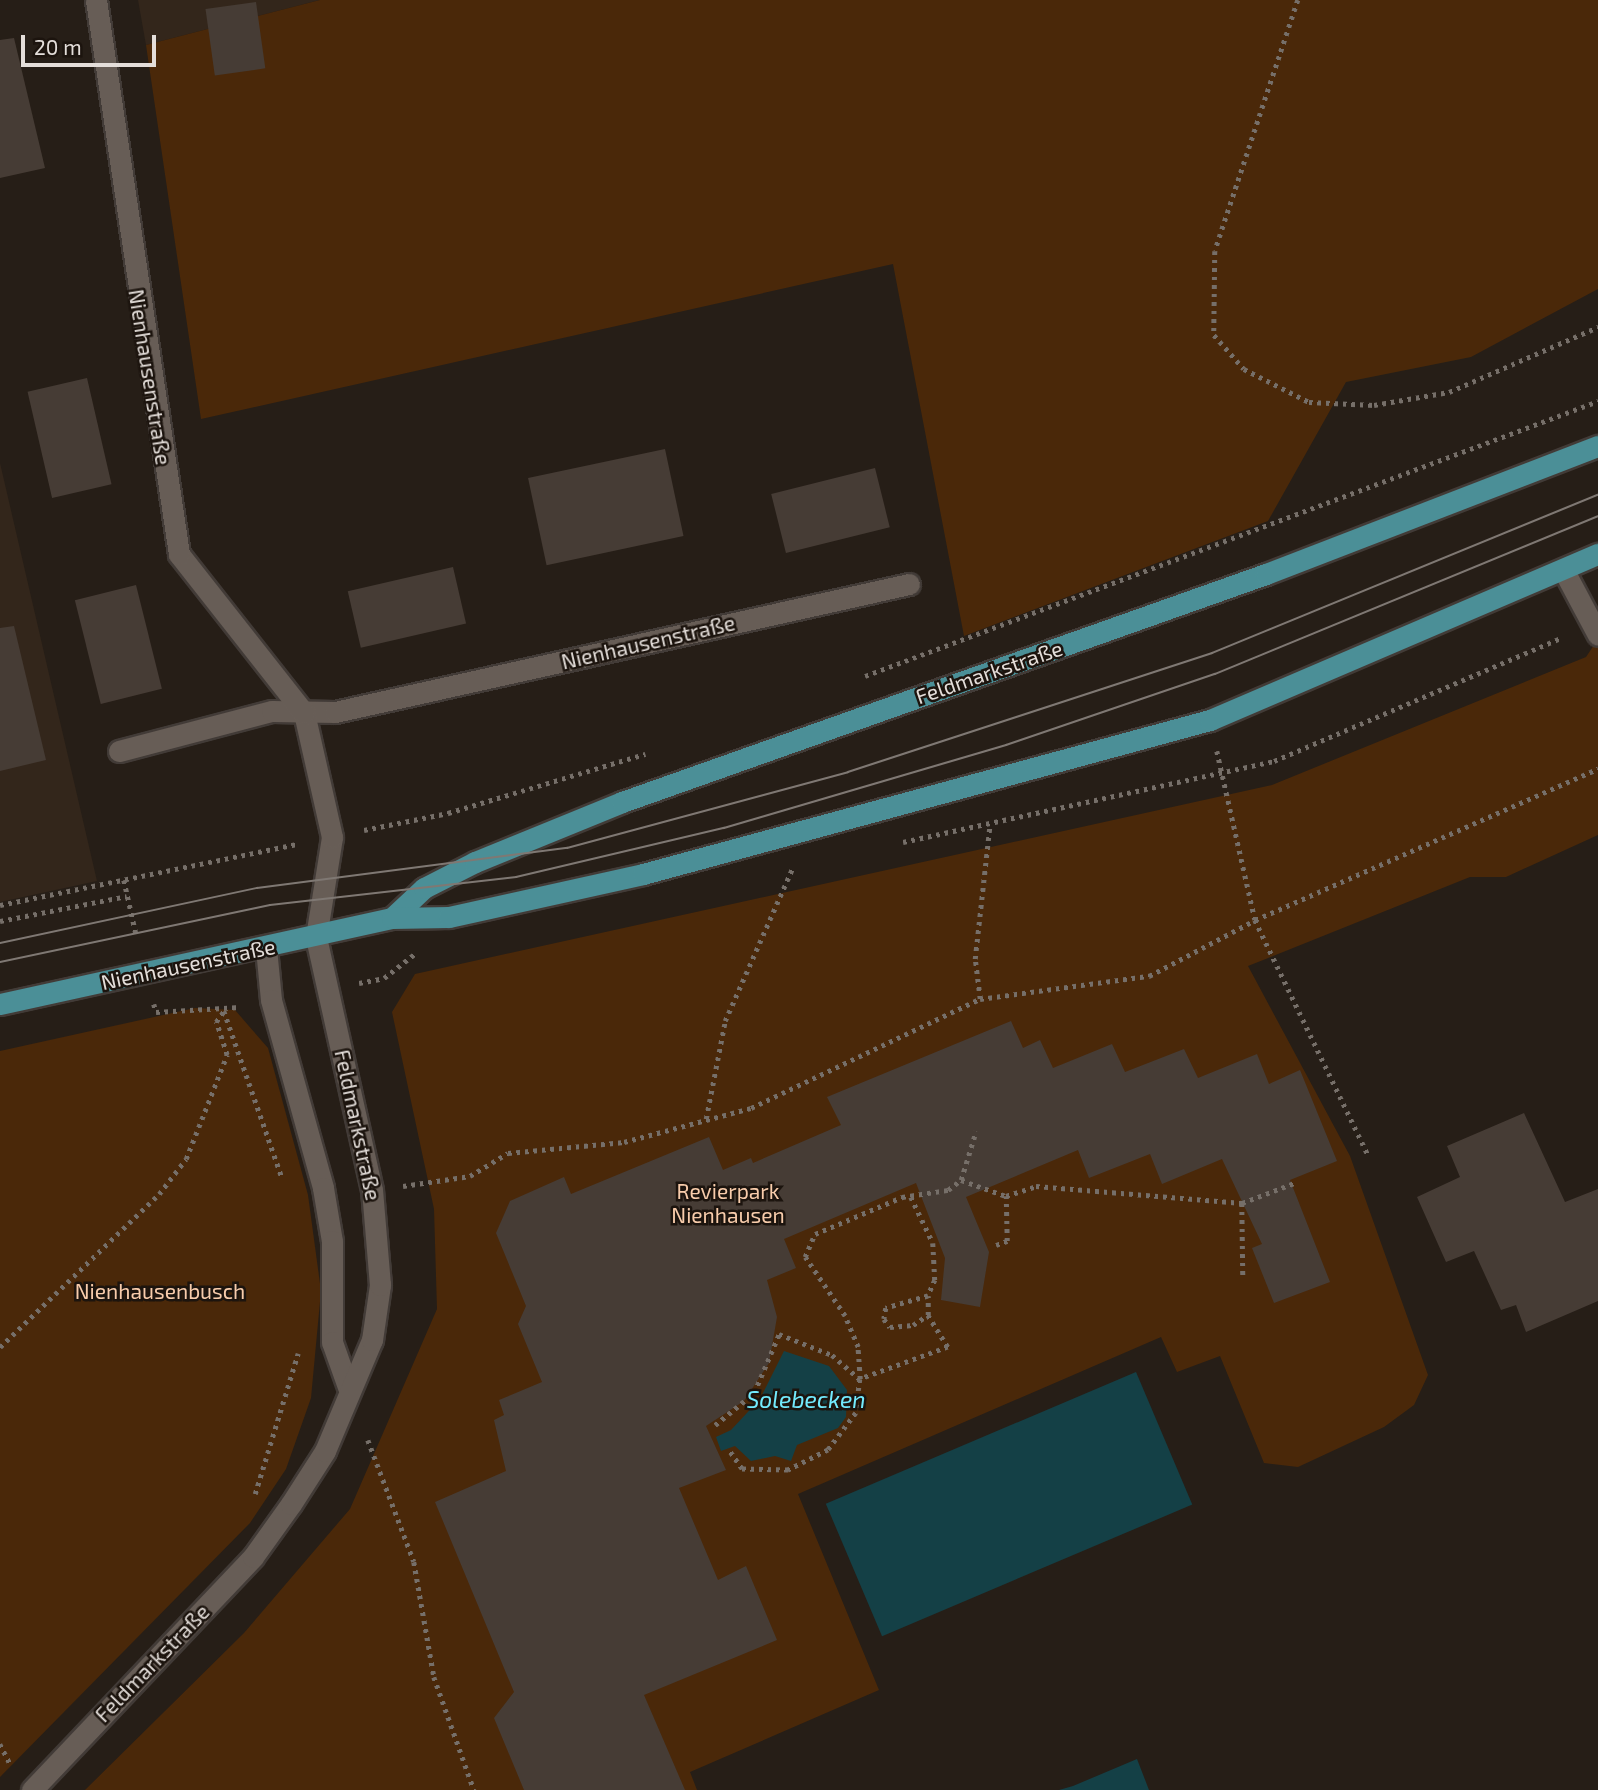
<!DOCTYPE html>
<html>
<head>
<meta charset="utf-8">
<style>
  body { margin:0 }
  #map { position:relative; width:1598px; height:1790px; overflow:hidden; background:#261e17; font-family:"Exo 2",sans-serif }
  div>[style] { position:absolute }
  .built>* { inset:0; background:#33261b }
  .green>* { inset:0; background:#4a2809 }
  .water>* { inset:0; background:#144046; transform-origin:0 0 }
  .building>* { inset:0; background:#463c35; transform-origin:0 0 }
  .path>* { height:4.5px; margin-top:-2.25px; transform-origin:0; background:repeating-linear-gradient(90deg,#766f69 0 3.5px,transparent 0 8.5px) }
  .roads { filter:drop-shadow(2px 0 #423b37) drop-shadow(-2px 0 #423b37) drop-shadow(0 2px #423b37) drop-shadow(0 -2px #423b37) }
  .minor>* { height:21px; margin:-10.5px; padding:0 10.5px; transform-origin:10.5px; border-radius:10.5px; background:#675d56 }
  .major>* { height:21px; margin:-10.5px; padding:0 10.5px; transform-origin:10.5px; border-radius:10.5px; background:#4b8f97 }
  .tram>* { height:2px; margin:-1px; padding:0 1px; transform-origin:1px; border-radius:1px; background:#7f7873 }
  span { translate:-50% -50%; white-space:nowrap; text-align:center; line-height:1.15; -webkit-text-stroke:5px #1c140e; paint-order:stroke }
  .street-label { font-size:21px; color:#e4deda }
  .park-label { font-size:21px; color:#f8ccab }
  .water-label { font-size:23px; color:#73ebfe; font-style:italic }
  .scale { position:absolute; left:21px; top:35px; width:135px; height:32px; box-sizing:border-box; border:4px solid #e4deda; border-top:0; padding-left:9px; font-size:21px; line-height:24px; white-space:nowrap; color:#e4deda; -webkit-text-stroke:5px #1c140e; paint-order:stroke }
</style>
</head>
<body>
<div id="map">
  <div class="built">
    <div style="clip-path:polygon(138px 0,320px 0,146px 45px)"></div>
    <div style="clip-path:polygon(0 463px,97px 881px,0 902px)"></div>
  </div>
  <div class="green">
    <div style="clip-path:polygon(320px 0,1598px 0,1598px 289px,1471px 357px,1346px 382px,1268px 521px,964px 636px,893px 264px,201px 419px,146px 45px)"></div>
    <div style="clip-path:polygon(1598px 639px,1598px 835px,1506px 877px,1470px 877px,1248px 966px,1350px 1156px,1428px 1375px,1414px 1405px,1384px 1427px,1298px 1467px,1264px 1463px,1220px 1356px,1177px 1372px,1161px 1337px,798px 1494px,879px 1690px,690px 1772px,697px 1790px,85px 1790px,244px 1633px,350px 1509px,437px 1309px,434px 1209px,392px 1012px,415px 974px,1272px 785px,1586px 657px)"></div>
    <div style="clip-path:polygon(195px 1008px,235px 1010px,268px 1048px,308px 1195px,321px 1291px,311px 1398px,286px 1469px,250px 1523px,0 1777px,0 1051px)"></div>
  </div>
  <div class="water">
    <div style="clip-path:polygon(784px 1351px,829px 1366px,847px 1390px,846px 1417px,838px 1428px,797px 1445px,791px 1461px,775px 1456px,751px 1461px,735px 1446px,721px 1451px,716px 1437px,731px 1430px,760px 1399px)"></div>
    <div style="left:1136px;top:1372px;width:144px;height:337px;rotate:67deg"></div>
    <div style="clip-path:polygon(1137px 1759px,1149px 1790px,1059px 1790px,1073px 1786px)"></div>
  </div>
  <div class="building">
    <div style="left:256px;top:2px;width:67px;height:51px;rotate:82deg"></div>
    <div style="clip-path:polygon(14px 38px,45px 168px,0 178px,0 40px)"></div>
    <div style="left:87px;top:378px;width:109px;height:61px;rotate:77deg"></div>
    <div style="left:665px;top:449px;width:89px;height:140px;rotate:78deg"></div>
    <div style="left:875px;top:468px;width:61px;height:107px;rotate:76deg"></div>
    <div style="left:453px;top:567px;width:58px;height:108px;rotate:77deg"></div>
    <div style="left:136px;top:585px;width:107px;height:63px;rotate:76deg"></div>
    <div style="clip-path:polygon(14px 626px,46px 760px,0 771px,0 628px)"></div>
    <div style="clip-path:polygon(1011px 1021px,1023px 1048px,1040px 1040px,1053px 1068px,1112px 1044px,1125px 1072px,1184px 1049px,1198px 1078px,1257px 1054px,1269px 1084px,1300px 1070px,1337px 1161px,1290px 1180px,1330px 1282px,1274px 1303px,1252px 1248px,1262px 1244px,1222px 1159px,1162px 1184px,1150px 1154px,1089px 1178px,1078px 1150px,966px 1197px,989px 1252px,980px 1307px,941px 1300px,945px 1258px,916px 1183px,784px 1239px,796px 1268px,767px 1280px,777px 1317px,769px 1363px,744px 1401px,706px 1426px,726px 1470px,679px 1488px,718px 1580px,746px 1566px,777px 1640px,644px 1695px,685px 1790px,524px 1790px,494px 1718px,514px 1692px,435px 1502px,506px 1471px,494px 1420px,504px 1415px,499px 1400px,542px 1382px,518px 1324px,526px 1306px,496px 1233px,510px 1201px,564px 1177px,571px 1194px,709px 1137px,723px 1170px,751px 1158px,753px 1163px,841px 1125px,827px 1097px)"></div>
    <div style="clip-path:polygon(1524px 1113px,1565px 1202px,1598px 1189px,1598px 1301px,1526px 1332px,1516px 1305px,1501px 1310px,1474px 1251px,1446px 1262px,1417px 1197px,1460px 1177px,1447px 1146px)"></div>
  </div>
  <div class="path">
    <div style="left:1298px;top:0;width:264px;rotate:108.3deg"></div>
    <div style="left:1215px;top:251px;width:84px;rotate:90.7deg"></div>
    <div style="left:1214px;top:335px;width:45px;rotate:48.6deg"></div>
    <div style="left:1244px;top:369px;width:73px;rotate:26.9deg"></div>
    <div style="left:1309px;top:402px;width:65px;rotate:2.6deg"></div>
    <div style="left:1374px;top:405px;width:76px;rotate:-9.8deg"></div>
    <div style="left:1449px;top:392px;width:163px;rotate:-23.6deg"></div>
    <div style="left:865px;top:676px;width:783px;rotate:-20.56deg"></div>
    <div style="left:1217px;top:751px;width:173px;rotate:77.3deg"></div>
    <div style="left:1255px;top:920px;width:261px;rotate:64.3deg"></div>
    <div style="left:364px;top:830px;width:86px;rotate:-11.4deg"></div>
    <div style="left:448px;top:813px;width:206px;rotate:-16.7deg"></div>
    <div style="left:903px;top:842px;width:380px;rotate:-12.3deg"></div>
    <div style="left:1274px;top:761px;width:312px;rotate:-23.2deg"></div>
    <div style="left:124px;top:880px;width:59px;rotate:77.4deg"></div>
    <div style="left:0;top:905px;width:303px;rotate:-11.6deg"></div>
    <div style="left:0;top:921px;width:129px;rotate:-11.1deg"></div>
    <div style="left:359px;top:983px;width:25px;rotate:-11deg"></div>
    <div style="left:384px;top:978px;width:42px;rotate:-38.2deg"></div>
    <div style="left:980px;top:999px;width:40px;rotate:-97.1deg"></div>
    <div style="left:975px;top:959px;width:136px;rotate:-83.7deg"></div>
    <div style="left:154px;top:1004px;width:8px;rotate:76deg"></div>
    <div style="left:156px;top:1012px;width:84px;rotate:-3.4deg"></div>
    <div style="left:224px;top:1011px;width:174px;rotate:70.8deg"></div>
    <div style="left:706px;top:1119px;width:100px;rotate:-79deg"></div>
    <div style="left:725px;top:1021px;width:168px;rotate:-66.2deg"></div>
    <div style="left:961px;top:1180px;width:48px;rotate:19.6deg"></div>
    <div style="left:1006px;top:1196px;width:32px;rotate:-18deg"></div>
    <div style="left:1036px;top:1186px;width:207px;rotate:4.7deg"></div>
    <div style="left:1242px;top:1203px;width:59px;rotate:-20.9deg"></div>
    <div style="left:403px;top:1186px;width:68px;rotate:-8.5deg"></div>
    <div style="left:470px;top:1176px;width:44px;rotate:-31.2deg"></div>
    <div style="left:508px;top:1153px;width:117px;rotate:-5.4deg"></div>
    <div style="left:624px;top:1142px;width:131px;rotate:-15deg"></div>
    <div style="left:751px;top:1108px;width:254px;rotate:-25.5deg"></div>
    <div style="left:980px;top:999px;width:171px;rotate:-7.8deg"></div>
    <div style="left:1149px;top:976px;width:120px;rotate:-27.8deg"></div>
    <div style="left:1255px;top:920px;width:375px;rotate:-23.8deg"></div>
    <div style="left:911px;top:1197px;width:51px;rotate:64.4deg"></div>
    <div style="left:933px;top:1243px;width:37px;rotate:87deg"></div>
    <div style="left:935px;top:1280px;width:17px;rotate:114deg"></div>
    <div style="left:928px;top:1296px;width:44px;rotate:164.1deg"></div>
    <div style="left:886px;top:1308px;width:11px;rotate:100deg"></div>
    <div style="left:884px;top:1319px;width:10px;rotate:53deg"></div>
    <div style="left:890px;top:1327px;width:23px;rotate:-5deg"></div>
    <div style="left:913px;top:1325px;width:18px;rotate:-34deg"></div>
    <div style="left:928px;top:1315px;width:19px;rotate:-90deg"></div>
    <div style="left:1242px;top:1203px;width:73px;rotate:89.2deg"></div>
    <div style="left:996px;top:1245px;width:12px;rotate:-20deg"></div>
    <div style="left:1007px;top:1241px;width:45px;rotate:-91.3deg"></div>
    <div style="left:928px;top:1315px;width:38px;rotate:58deg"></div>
    <div style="left:948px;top:1347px;width:94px;rotate:160deg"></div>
    <div style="left:860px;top:1379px;width:32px;rotate:-94deg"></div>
    <div style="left:858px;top:1347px;width:34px;rotate:-113deg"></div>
    <div style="left:845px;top:1316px;width:71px;rotate:-124.1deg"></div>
    <div style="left:805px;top:1257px;width:25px;rotate:-67deg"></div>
    <div style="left:815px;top:1234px;width:95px;rotate:-23deg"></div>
    <div style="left:902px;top:1197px;width:47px;rotate:-8.7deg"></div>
    <div style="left:948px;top:1190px;width:16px;rotate:-38deg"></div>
    <div style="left:961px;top:1180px;width:51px;rotate:-73deg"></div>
    <div style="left:0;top:1347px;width:221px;rotate:-43.9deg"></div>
    <div style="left:159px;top:1194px;width:44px;rotate:-52.4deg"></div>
    <div style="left:186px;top:1159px;width:112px;rotate:-68.5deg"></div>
    <div style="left:227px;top:1055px;width:35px;rotate:-108deg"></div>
    <div style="left:216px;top:1022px;width:14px;rotate:-54deg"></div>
    <div style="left:715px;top:1425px;width:50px;rotate:-39.4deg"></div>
    <div style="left:754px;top:1393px;width:64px;rotate:-67deg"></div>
    <div style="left:779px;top:1334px;width:57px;rotate:21.6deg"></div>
    <div style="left:832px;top:1355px;width:37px;rotate:41deg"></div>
    <div style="left:860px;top:1379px;width:34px;rotate:97deg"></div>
    <div style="left:856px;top:1413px;width:46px;rotate:127.1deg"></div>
    <div style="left:828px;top:1450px;width:45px;rotate:153.4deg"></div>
    <div style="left:788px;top:1470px;width:46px;rotate:-178.8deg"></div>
    <div style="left:742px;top:1469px;width:24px;rotate:-125deg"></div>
    <div style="left:368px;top:1440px;width:130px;rotate:69.3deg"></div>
    <div style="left:414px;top:1562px;width:117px;rotate:80.1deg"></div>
    <div style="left:434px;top:1677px;width:120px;rotate:70.5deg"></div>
    <div style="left:255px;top:1494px;width:147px;rotate:-73deg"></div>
    <div style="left:0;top:1744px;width:22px;rotate:63deg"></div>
  </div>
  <div class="roads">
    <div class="minor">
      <div style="left:1564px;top:571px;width:72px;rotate:62deg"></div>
      <div style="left:119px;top:751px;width:158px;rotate:-14.7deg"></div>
      <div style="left:272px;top:711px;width:63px;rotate:0.9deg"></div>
      <div style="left:335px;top:712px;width:588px;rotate:-12.57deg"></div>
      <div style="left:266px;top:948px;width:52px;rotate:84.5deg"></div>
      <div style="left:271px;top:1000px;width:195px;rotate:74.5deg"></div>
      <div style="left:323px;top:1188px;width:54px;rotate:80.4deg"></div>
      <div style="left:332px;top:1241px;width:101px;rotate:90deg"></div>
      <div style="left:332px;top:1342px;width:48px;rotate:70.4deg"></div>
      <div style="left:32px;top:1790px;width:321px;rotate:-46.5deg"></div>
      <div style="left:253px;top:1557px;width:65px;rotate:-54.4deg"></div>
      <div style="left:291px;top:1504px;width:63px;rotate:-57.3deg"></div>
      <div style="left:325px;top:1451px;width:121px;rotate:-67.1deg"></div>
      <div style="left:372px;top:1340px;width:56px;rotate:-81.7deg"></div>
      <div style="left:380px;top:1285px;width:95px;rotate:-94.8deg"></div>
      <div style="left:372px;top:1190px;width:259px;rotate:-102.5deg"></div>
      <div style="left:316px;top:937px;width:101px;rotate:-80.9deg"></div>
      <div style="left:332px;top:837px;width:127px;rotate:-102.7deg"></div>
      <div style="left:304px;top:713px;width:202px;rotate:-128.2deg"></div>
      <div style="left:179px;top:554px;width:560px;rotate:-98.52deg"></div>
    </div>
    <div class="major">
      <div style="left:392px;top:918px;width:44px;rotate:-43.2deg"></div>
      <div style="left:424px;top:888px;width:57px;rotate:-27deg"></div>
      <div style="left:475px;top:862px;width:159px;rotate:-22.2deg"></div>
      <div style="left:622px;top:802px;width:683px;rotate:-19.5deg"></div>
      <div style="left:1266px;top:574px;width:356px;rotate:-21.1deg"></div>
      <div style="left:0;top:1004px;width:401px;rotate:-12.4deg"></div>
      <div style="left:392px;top:918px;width:57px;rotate:-1deg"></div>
      <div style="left:449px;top:917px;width:199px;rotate:-12.5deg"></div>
      <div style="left:643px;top:874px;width:588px;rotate:-15.2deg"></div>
      <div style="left:1210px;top:720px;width:422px;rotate:-23.2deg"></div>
    </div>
  </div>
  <div class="tram">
    <div style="left:0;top:943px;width:263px;rotate:-12.1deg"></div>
    <div style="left:257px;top:888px;width:313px;rotate:-7.4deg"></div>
    <div style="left:567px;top:848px;width:291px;rotate:-15.1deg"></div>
    <div style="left:848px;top:772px;width:383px;rotate:-18.1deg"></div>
    <div style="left:1212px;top:653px;width:417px;rotate:-22.3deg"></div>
    <div style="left:0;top:962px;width:276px;rotate:-11.9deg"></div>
    <div style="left:270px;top:905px;width:248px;rotate:-6.5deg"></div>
    <div style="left:516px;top:877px;width:214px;rotate:-13.3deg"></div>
    <div style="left:724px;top:828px;width:294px;rotate:-16.4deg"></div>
    <div style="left:1006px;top:745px;width:221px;rotate:-18.8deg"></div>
    <div style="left:1215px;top:674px;width:414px;rotate:-22.4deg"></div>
  </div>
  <div class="street-label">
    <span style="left:150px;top:377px;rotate:81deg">Nienhausenstraße</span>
    <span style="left:648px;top:642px;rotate:-13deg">Nienhausenstraße</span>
    <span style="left:989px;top:672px;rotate:-19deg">Feldmarkstraße</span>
    <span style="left:188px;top:964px;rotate:-12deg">Nienhausenstraße</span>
    <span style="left:358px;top:1125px;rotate:78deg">Feldmarkstraße</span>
    <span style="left:152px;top:1663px;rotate:-46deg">Feldmarkstraße</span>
  </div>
  <div class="park-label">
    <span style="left:728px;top:1203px">Revierpark<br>Nienhausen</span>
    <span style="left:160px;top:1291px">Nienhausenbusch</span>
  </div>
  <div class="water-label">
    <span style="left:806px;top:1399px">Solebecken</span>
  </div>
  <div class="scale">20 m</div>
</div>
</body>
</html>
